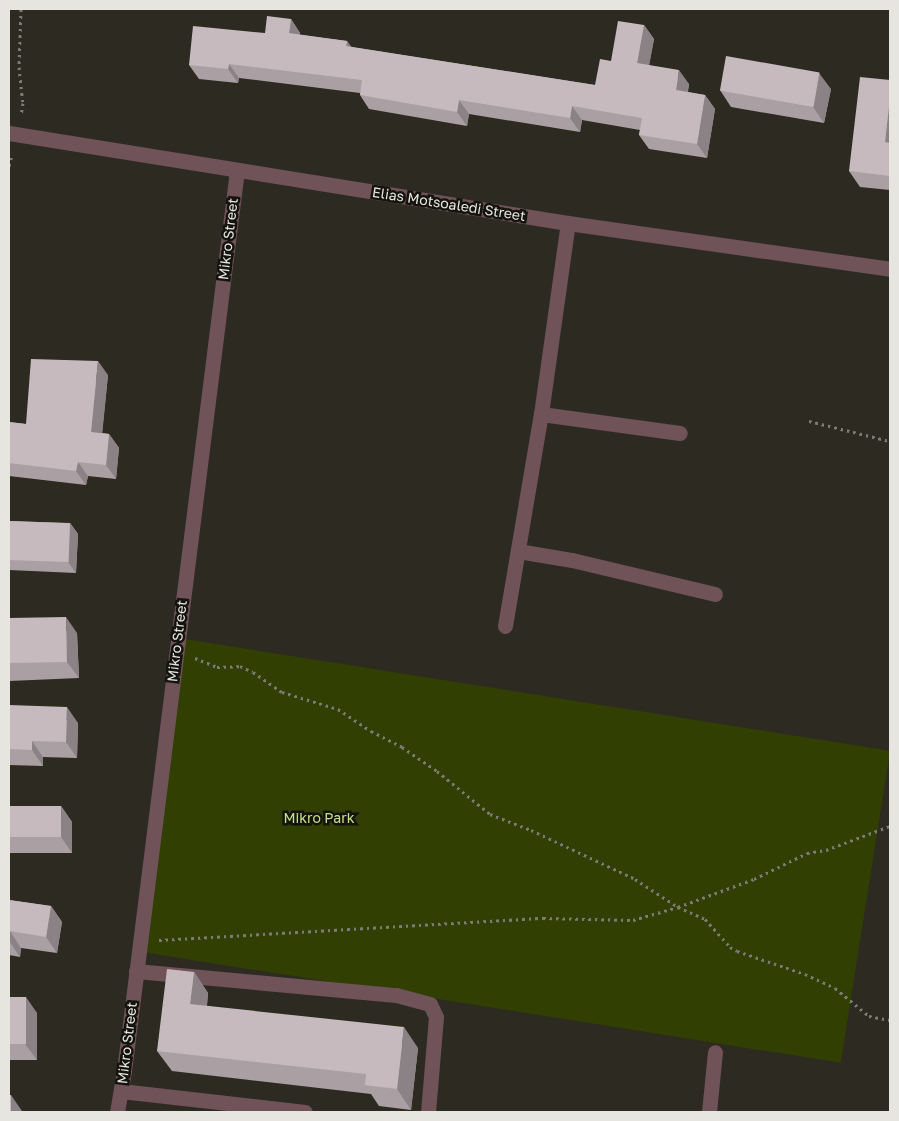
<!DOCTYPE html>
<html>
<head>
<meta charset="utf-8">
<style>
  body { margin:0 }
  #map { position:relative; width:899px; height:1121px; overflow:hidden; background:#2d2a22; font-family:"Golos Text",sans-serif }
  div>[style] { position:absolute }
  .green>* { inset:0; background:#313f02; transform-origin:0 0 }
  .path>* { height:3px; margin-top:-1.5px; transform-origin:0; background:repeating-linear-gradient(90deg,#7e7b74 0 2.5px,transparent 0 6.5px) }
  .street>* { height:15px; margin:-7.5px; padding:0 7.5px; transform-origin:7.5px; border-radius:7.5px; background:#705259 }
  .wall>* { inset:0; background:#aaa0a3 }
  .shaded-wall>* { inset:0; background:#8b8285 }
  .building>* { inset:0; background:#c6babe; transform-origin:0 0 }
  span { translate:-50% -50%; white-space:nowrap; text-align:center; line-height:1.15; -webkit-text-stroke:5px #14130f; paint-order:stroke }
  .street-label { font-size:14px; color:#e7e5e0 }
  .park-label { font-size:14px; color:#c5e384 }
  .frame { position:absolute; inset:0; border:10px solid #e7e5e0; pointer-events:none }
</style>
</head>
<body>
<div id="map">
  <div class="green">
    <div style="left:185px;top:639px;width:714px;height:316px;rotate:9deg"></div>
  </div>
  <div class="path">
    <div style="left:21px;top:9px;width:58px;rotate:92deg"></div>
    <div style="left:19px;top:67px;width:36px;rotate:84deg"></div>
    <div style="left:23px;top:103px;width:12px;rotate:99deg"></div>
    <div style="left:9px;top:166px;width:11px;rotate:-75deg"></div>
    <div style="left:809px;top:421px;width:83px;rotate:13.9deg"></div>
    <div style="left:195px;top:658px;width:24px;rotate:22deg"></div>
    <div style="left:217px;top:667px;width:23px;rotate:-2deg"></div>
    <div style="left:240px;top:666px;width:14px;rotate:25deg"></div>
    <div style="left:253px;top:672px;width:35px;rotate:35deg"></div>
    <div style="left:282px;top:692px;width:59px;rotate:16.9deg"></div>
    <div style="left:338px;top:709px;width:40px;rotate:34deg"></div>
    <div style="left:371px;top:731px;width:35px;rotate:27deg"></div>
    <div style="left:402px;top:747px;width:42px;rotate:34.4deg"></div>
    <div style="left:437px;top:771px;width:68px;rotate:39.1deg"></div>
    <div style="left:490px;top:814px;width:44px;rotate:21.3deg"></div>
    <div style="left:531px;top:830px;width:115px;rotate:25.2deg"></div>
    <div style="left:635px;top:879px;width:51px;rotate:33.1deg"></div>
    <div style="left:678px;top:907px;width:30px;rotate:24deg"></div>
    <div style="left:705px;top:919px;width:38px;rotate:48deg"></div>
    <div style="left:730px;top:947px;width:8px;rotate:30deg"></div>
    <div style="left:737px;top:951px;width:72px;rotate:18.7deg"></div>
    <div style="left:805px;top:974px;width:33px;rotate:25deg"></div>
    <div style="left:835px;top:988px;width:44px;rotate:39.5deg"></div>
    <div style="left:869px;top:1016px;width:21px;rotate:11deg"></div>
    <div style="left:159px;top:940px;width:385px;rotate:-3.3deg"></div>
    <div style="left:543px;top:918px;width:90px;rotate:1.3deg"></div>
    <div style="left:633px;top:920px;width:47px;rotate:-16.1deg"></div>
    <div style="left:678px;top:907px;width:81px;rotate:-20.2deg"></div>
    <div style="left:754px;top:879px;width:59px;rotate:-26.1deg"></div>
    <div style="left:807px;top:853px;width:19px;rotate:-9deg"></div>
    <div style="left:826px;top:850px;width:68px;rotate:-20.6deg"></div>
  </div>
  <div class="street">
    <div style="left:9px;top:133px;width:566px;rotate:9.15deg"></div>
    <div style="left:568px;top:223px;width:325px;rotate:8.1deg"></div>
    <div style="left:541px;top:414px;width:140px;rotate:7.8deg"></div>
    <div style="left:518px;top:551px;width:55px;rotate:9.5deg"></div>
    <div style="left:572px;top:560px;width:147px;rotate:13.4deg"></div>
    <div style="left:505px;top:626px;width:215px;rotate:-80.4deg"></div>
    <div style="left:541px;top:414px;width:193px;rotate:-82deg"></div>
    <div style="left:136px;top:971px;width:261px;rotate:5.3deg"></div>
    <div style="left:396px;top:995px;width:35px;rotate:15deg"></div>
    <div style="left:430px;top:1004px;width:14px;rotate:65deg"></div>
    <div style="left:436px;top:1017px;width:95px;rotate:94.8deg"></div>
    <div style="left:121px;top:1091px;width:185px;rotate:6.5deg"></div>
    <div style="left:117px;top:1112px;width:42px;rotate:-80.3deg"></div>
    <div style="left:124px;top:1071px;width:908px;rotate:-82.85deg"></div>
    <div style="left:709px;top:1112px;width:60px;rotate:-84.3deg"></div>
  </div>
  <div class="wall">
    <div style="clip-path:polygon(291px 19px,300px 33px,300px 35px,347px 41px,351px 47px,595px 85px,611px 61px,644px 25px,654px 39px,649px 65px,689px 84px,688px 92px,705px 95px,715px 109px,707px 158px,649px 149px,639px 135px,640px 130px,582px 120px,580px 132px,469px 114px,467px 126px,369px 109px,360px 95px,360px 93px,239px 78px,238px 83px,199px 79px,189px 65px,265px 33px)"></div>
    <div style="clip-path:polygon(890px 80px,890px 190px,860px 187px,849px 171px)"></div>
    <div style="clip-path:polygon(831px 89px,824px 123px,731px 107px,720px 90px)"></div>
    <div style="clip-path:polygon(108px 375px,102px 433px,109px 434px,119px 448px,116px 479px,88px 476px,86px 485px,9px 476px,9px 422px,26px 424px)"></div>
    <div style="clip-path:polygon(9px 521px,70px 523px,78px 534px,76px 573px,9px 570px)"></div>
    <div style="clip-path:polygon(9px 619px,77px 633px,79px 678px,9px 681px)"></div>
    <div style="clip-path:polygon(9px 705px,78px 723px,77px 758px,43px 757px,43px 766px,9px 765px)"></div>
    <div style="clip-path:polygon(9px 804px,10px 806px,61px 806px,72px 822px,72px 853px,9px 853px)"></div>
    <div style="clip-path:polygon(9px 900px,51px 906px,62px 922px,57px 953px,21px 948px,20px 957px,9px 955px)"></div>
    <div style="clip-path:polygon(194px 972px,208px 993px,207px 1006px,418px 1048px,411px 1110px,379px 1106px,371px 1094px,172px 1071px,157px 1051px)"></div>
    <div style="clip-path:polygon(9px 997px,37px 1013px,37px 1060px,9px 1060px)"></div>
  </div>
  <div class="shaded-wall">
    <div style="clip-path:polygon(291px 19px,300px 33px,299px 47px,289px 33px)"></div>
    <div style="clip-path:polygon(644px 25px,654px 39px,647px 77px,637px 63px)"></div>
    <div style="clip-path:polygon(347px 41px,357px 54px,346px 46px)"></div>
    <div style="clip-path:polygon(229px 64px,239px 78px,238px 83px,228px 69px)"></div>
    <div style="clip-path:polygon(679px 70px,689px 84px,685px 104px,676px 90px)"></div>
    <div style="clip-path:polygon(819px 73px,831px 89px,824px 123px,813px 107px)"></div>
    <div style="clip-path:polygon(705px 95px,715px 109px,707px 158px,697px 144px)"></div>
    <div style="clip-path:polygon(890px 97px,890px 149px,885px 142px)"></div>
    <div style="clip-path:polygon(459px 100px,469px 114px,467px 126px,457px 112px)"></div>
    <div style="clip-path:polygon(572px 106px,582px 120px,580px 132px,570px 118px)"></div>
    <div style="clip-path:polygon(98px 361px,108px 375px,101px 446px,91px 432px)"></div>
    <div style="clip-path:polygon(109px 434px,119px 448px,116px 479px,106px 465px)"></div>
    <div style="clip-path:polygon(78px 462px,88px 476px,86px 485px,76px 471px)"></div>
    <div style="clip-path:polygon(70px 523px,78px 534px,76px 573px,68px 562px)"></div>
    <div style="clip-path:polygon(66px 617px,77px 633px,79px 678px,67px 662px)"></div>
    <div style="clip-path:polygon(67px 707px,78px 723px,77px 758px,66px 742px)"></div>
    <div style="clip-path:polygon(32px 741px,43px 757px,43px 766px,32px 750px)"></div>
    <div style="clip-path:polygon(61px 806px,72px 822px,72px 853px,61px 837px)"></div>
    <div style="clip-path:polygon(51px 906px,62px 922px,57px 953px,46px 937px)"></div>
    <div style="clip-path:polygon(10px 931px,21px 948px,20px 957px,9px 941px)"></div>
    <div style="clip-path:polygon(194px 972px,208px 993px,205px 1024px,190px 1004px)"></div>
    <div style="clip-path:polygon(26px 997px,37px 1013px,37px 1060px,25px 1044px)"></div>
    <div style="clip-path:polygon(404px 1027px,418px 1048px,411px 1110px,397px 1089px)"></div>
    <div style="clip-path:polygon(11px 1095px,22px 1111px,22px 1112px,11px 1112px)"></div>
  </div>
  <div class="building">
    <div style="clip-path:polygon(267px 16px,291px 19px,289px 33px,347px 41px,346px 46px,595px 85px,600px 59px,611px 61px,618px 21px,644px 25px,637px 63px,679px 70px,676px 90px,705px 95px,697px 144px,639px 135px,642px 118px,572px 106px,570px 118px,459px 100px,457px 112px,360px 95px,362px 80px,229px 64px,228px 69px,189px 65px,193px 26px,265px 33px)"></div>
    <div style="left:726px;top:56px;width:95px;height:35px;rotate:10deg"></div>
    <div style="clip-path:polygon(860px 77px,890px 80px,890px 97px,885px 142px,890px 143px,890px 176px,849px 171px)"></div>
    <div style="clip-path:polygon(31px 359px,98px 361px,91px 432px,109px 434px,106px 465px,78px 462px,76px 471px,9px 463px,9px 422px,26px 424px)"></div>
    <div style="left:9px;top:521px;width:61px;height:39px;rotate:2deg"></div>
    <div style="left:66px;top:617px;width:45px;height:57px;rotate:89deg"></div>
    <div style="clip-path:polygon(9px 705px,67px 707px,66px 742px,32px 741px,32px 750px,9px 749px)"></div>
    <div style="left:9px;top:806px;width:52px;height:31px"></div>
    <div style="clip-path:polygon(9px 900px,51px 906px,46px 937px,10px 931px,9px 941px)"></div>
    <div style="clip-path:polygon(167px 969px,194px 972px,190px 1004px,404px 1027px,397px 1089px,365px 1085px,366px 1074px,157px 1051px)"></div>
    <div style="left:9px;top:997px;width:17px;height:47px"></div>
    <div style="left:9px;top:1095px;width:2px;height:17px"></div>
  </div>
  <div class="street-label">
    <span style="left:449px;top:204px;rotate:9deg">Elias Motsoaledi Street</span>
    <span style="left:228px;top:239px;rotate:-83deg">Mikro Street</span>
    <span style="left:177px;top:641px;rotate:-83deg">Mikro Street</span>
    <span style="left:127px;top:1043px;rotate:-83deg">Mikro Street</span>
  </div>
  <div class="park-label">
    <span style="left:319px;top:818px">Mikro Park</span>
  </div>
  <div class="frame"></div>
</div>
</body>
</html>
